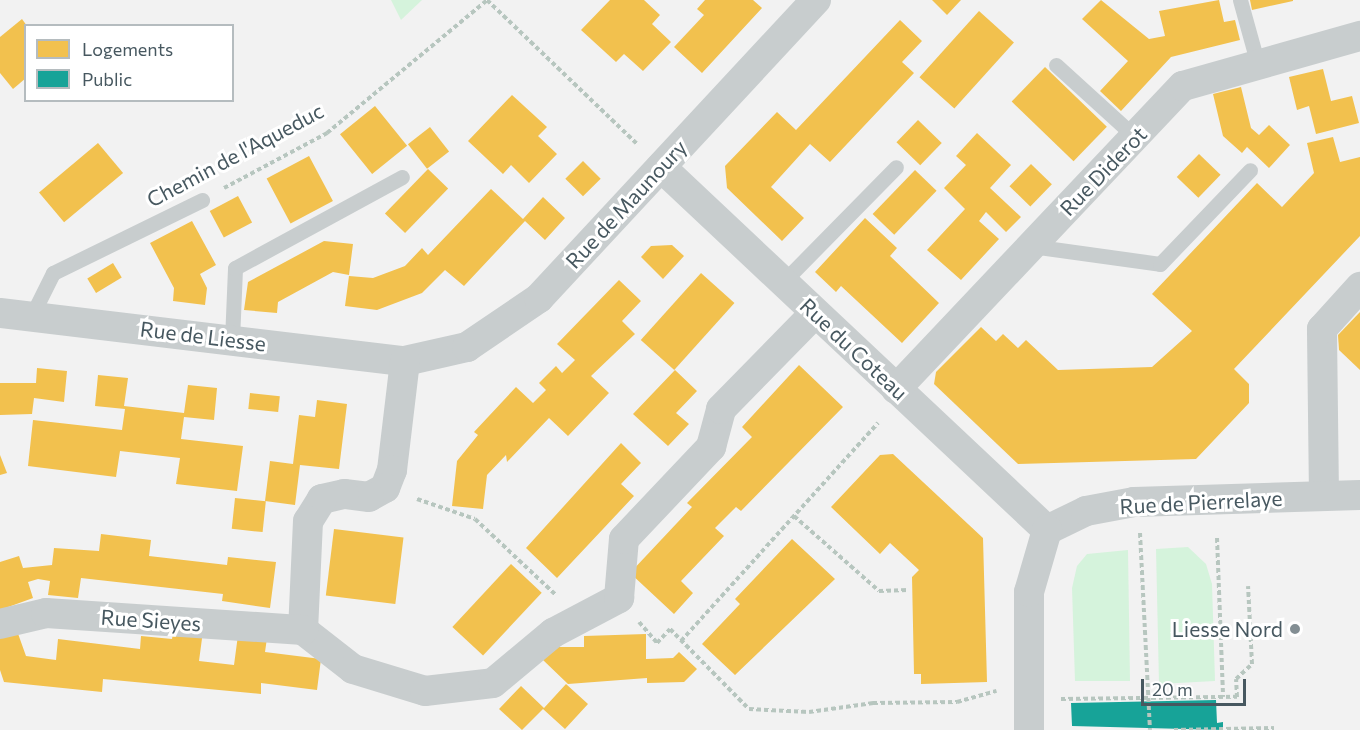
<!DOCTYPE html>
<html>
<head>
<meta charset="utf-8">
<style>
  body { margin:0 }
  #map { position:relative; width:1360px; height:730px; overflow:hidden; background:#f2f2f2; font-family:Commissioner,sans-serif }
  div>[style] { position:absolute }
  .green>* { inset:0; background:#d5f3dc }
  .homes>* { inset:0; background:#f2c14e; transform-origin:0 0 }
  .public>* { inset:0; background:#17a398 }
  .path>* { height:4px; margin-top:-2px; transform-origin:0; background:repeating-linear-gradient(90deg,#b7c6bf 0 4.5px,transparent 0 7.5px) }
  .lane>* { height:15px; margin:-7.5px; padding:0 7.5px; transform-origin:7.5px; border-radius:7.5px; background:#c8cdce }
  .street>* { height:30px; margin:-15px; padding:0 15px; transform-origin:15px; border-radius:15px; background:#c8cdce }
  .dots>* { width:16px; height:16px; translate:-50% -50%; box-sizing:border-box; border:3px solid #fff; border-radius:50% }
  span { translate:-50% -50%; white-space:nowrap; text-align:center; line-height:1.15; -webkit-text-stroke:6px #fff; paint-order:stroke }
  .street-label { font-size:21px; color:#475860 }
  .poi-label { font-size:21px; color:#475860 }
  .right { translate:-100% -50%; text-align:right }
  .legend { position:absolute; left:24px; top:24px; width:210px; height:78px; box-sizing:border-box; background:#fff; border:2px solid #b5bcbf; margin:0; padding:8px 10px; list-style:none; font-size:18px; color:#475860 }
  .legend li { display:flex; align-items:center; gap:12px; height:30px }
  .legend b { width:30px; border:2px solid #b5bcbf }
  .scale { position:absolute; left:1141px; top:679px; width:105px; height:27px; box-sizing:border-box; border:3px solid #475860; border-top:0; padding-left:8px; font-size:18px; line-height:21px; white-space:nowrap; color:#475860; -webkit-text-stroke:4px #fff; paint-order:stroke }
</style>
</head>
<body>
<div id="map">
  <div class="green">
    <div style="clip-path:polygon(391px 0,422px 0,401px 20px)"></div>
    <div style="clip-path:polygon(1188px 547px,1206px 564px,1212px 584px,1215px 681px,1159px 684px,1156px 549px)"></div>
    <div style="clip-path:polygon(1128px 550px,1130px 681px,1075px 681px,1072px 588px,1077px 566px,1087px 554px)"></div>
  </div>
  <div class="homes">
    <div style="clip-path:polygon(610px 0,644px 0,660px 15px,652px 24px,671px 42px,643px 71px,624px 54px,616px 62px,581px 30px)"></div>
    <div style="clip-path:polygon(705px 0,753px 0,762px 8px,702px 73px,674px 47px,704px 15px,697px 9px)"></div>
    <div style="clip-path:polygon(932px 0,961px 0,947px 15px)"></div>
    <div style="clip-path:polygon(1101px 0,1149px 39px,1165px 36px,1159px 11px,1219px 0,1224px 22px,1235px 20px,1240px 40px,1171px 57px,1121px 111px,1100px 91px,1128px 61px,1082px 19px)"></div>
    <div style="clip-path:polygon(1250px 0,1293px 0,1293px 1px,1252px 10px)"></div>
    <div style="left:979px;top:11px;width:47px;height:89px;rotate:42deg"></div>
    <div style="clip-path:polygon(22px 19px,27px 26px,26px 78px,13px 89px,0 73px,0 37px)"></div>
    <div style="clip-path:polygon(900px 20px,922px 41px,902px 62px,914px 73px,830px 162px,810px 144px,771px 187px,804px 218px,782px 241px,727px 188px,725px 166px,777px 112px,796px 130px)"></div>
    <div style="left:1045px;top:67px;width:86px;height:48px;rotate:44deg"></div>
    <div style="clip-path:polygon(1323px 69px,1331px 101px,1352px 96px,1359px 123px,1316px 134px,1309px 106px,1297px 110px,1289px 77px)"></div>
    <div style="clip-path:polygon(1241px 87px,1251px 128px,1259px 135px,1269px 125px,1290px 145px,1269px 168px,1247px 147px,1242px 153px,1223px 136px,1213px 94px)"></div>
    <div style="clip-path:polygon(512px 95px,547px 127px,538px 136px,557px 154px,529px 183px,511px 165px,503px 174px,468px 141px)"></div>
    <div style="left:375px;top:106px;width:51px;height:45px;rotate:51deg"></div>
    <div style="left:918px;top:120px;width:33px;height:31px;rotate:44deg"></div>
    <div style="left:430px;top:127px;width:31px;height:28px;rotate:52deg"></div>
    <div style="clip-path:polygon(977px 133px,1011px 165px,990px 188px,1021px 217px,1006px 232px,986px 212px,979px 221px,999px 239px,961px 280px,927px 250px,965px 209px,944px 188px,966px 165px,956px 156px)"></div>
    <div style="clip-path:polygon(1333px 137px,1340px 162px,1360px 157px,1360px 236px,1234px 369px,1249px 384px,1249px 403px,1196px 459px,1018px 464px,934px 384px,936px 372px,981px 327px,996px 341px,1003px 334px,1018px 348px,1026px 340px,1058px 370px,1152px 367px,1192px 331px,1152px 294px,1257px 183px,1282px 207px,1314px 173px,1307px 143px)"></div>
    <div style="left:98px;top:143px;width:39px;height:77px;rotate:50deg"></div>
    <div style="left:1199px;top:154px;width:30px;height:32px;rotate:44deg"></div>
    <div style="left:309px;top:156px;width:51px;height:48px;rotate:62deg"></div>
    <div style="left:583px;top:161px;width:25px;height:25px;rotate:45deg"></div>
    <div style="left:1031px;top:164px;width:29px;height:31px;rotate:44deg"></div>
    <div style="left:428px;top:169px;width:28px;height:62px;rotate:44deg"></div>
    <div style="left:915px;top:170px;width:30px;height:61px;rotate:44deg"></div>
    <div style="clip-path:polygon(491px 189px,523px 219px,543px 197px,565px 218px,545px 240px,525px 221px,464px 286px,445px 270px,422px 293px,377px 310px,345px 306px,349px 276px,373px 278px,405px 266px,422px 248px,428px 255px)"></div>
    <div style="left:238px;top:196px;width:30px;height:32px;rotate:62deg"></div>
    <div style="clip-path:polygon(865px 218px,897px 248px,890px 256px,939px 303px,902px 343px,841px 286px,836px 292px,815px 272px)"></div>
    <div style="clip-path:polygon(192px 221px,216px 265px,200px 274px,207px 288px,205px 305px,173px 301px,174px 288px,150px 243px)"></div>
    <div style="clip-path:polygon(324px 241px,353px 244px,349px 275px,333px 272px,278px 302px,277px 313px,244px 310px,248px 282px)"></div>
    <div style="clip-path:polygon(672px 245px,684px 256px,663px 279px,641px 257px,651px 246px)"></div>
    <div style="left:113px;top:263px;width:17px;height:30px;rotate:59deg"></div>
    <div style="left:701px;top:273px;width:45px;height:90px;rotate:42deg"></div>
    <div style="clip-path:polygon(619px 280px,641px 301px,622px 321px,635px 334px,591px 376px,609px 393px,568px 436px,549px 418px,507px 462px,506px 455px,487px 475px,483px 509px,452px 506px,457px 461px,478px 435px,474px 432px,516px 387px,533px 403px,546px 390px,539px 383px,556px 366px,562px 373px,575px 360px,557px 344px)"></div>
    <div style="clip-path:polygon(1360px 312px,1360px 370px,1339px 350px,1338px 335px)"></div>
    <div style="clip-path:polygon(799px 365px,843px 407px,741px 511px,736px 507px,715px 528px,724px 536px,681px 581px,693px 593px,674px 614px,630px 573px,692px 507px,687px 503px,752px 437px,742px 427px)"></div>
    <div style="clip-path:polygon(37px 368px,67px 371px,64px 402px,34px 398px,32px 414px,0 415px,0 383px,36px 383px)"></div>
    <div style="clip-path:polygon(675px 370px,697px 391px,676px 413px,689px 424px,668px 446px,633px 414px)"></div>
    <div style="clip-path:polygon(98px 375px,128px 378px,124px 406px,184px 413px,188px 385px,217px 388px,214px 420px,184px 417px,181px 439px,243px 446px,237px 491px,176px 484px,180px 458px,120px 451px,116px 477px,28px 466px,33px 420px,122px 430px,125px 409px,95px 406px)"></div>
    <div style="left:250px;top:393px;width:30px;height:16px;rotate:6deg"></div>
    <div style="clip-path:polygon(317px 400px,347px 404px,339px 469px,300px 465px,295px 505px,265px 501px,270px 461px,293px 464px,299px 415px,315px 417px)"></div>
    <div style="clip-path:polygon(621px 443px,641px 463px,621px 484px,634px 496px,557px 578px,526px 548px)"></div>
    <div style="clip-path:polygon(893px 454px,983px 538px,987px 682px,921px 684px,921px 674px,914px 674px,912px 577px,919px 570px,890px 543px,880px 554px,831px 507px,880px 455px)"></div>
    <div style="clip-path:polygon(0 455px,7px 473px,0 475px)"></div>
    <div style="left:235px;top:498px;width:31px;height:31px;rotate:6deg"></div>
    <div style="left:334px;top:529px;width:70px;height:67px;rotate:7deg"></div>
    <div style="clip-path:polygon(101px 534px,151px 540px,149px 556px,227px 565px,228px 557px,276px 562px,270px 608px,222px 601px,223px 594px,81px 578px,78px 598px,48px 595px,50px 581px,38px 579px,28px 582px,33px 598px,0 610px,0 562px,19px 556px,23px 568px,52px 565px,54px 548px,99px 551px)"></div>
    <div style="clip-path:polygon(792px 539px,835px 579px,735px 675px,702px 644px,740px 604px,735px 599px)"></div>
    <div style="left:511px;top:564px;width:42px;height:86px;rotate:43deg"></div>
    <div style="clip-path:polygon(174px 627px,203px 631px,199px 661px,234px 665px,238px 635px,267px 638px,265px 652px,321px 659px,317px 690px,261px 683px,261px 694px,103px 679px,102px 692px,4px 682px,0 670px,0 633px,16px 628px,26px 656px,56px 660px,58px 639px,140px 649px,141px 636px,172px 639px)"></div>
    <div style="clip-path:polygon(646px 634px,646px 659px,673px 658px,679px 652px,697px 669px,684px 682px,647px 683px,647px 678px,568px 684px,543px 660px,555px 647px,584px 647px,584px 636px)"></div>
    <div style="clip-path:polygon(566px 684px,588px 704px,565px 729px,543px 709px,522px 730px,499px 709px,521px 686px,544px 708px)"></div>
  </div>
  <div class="public">
    <div style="clip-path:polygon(1216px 700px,1217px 723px,1223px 722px,1223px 730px,1072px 726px,1071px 703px)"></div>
  </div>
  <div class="path">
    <div style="left:487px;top:0;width:208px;rotate:43.8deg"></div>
    <div style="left:224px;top:188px;width:117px;rotate:-28.1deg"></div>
    <div style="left:327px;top:133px;width:208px;rotate:-39.7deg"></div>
    <div style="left:417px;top:499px;width:61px;rotate:19deg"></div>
    <div style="left:475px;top:519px;width:111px;rotate:43.2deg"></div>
    <div style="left:794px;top:516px;width:113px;rotate:41.4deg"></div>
    <div style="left:879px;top:591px;width:29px;rotate:-2deg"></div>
    <div style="left:1140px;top:533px;width:197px;rotate:87.1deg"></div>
    <div style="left:1217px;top:538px;width:159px;rotate:87.8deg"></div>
    <div style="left:639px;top:622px;width:28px;rotate:49deg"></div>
    <div style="left:657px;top:643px;width:19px;rotate:-47deg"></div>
    <div style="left:670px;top:629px;width:112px;rotate:45.4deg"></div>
    <div style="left:749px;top:709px;width:60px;rotate:2.9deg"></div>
    <div style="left:809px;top:712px;width:65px;rotate:-8deg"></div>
    <div style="left:873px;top:703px;width:84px;rotate:-0.7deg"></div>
    <div style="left:957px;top:702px;width:41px;rotate:-15.8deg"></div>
    <div style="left:681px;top:641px;width:294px;rotate:-47.9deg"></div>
    <div style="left:1061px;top:699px;width:176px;rotate:-0.7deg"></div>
    <div style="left:1237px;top:697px;width:18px;rotate:-93deg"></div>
    <div style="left:1236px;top:679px;width:22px;rotate:-43deg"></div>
    <div style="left:1252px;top:664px;width:78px;rotate:-92.9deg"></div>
    <div style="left:1174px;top:730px;width:100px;rotate:-1.1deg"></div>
  </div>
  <div class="lane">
    <div style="left:1240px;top:0;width:67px;rotate:74.5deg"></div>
    <div style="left:1056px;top:65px;width:107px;rotate:42.3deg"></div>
    <div style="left:1031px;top:246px;width:130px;rotate:7.9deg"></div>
    <div style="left:1160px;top:264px;width:130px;rotate:-46.2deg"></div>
    <div style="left:783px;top:282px;width:161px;rotate:-45.5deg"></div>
    <div style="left:32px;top:315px;width:47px;rotate:-63.4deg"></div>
    <div style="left:53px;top:273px;width:166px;rotate:-26.1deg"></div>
    <div style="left:232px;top:340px;width:72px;rotate:-87.6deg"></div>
    <div style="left:235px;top:268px;width:190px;rotate:-28.6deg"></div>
  </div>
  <div class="street">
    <div style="left:661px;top:167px;width:530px;rotate:43.24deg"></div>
    <div style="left:0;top:313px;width:408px;rotate:6.8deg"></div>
    <div style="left:405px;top:361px;width:64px;rotate:-12.7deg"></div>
    <div style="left:467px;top:347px;width:87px;rotate:-34.2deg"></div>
    <div style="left:539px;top:298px;width:407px;rotate:-47.1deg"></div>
    <div style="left:405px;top:361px;width:110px;rotate:96.8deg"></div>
    <div style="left:392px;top:470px;width:19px;rotate:111deg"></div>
    <div style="left:385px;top:488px;width:18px;rotate:151deg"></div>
    <div style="left:369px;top:497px;width:25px;rotate:-173deg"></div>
    <div style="left:344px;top:494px;width:23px;rotate:167deg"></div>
    <div style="left:322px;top:499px;width:26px;rotate:122deg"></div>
    <div style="left:308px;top:521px;width:109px;rotate:92.6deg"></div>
    <div style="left:303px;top:630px;width:63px;rotate:38deg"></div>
    <div style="left:353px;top:669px;width:75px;rotate:17deg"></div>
    <div style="left:425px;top:691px;width:68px;rotate:-6.7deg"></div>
    <div style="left:493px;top:683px;width:78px;rotate:-39.8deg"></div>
    <div style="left:553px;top:633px;width:75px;rotate:-27.9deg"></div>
    <div style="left:619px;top:598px;width:59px;rotate:-85.2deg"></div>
    <div style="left:624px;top:539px;width:127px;rotate:-46.6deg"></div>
    <div style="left:711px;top:447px;width:39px;rotate:-75deg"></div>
    <div style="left:721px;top:409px;width:134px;rotate:-45.6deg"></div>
    <div style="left:896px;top:389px;width:417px;rotate:-46.6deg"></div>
    <div style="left:1183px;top:86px;width:184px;rotate:-15.8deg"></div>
    <div style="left:1324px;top:496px;width:167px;rotate:-90.7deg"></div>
    <div style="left:1322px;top:329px;width:57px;rotate:-47.9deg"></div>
    <div style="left:1047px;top:530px;width:43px;rotate:-26deg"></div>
    <div style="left:1086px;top:511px;width:49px;rotate:-10.6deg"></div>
    <div style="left:1134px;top:502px;width:226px;rotate:-1.8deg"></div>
    <div style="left:0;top:624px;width:47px;rotate:-13.4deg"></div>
    <div style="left:46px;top:613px;width:258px;rotate:3.8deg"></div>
    <div style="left:1029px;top:730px;width:138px;rotate:-90deg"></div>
    <div style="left:1029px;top:592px;width:65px;rotate:-73.8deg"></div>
  </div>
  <div class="dots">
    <div style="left:1295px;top:629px;background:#838e93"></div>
  </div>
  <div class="street-label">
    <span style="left:235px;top:155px;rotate:-28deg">Chemin de l'Aqueduc</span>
    <span style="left:1103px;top:171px;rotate:-46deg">Rue Diderot</span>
    <span style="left:626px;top:204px;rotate:-47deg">Rue de Maunoury</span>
    <span style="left:203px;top:336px;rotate:7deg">Rue de Liesse</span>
    <span style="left:854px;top:349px;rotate:43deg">Rue du Coteau</span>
    <span style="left:1201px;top:502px;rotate:-3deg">Rue de Pierrelaye</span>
    <span style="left:151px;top:620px;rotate:4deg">Rue Sieyes</span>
  </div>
  <div class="poi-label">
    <span class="right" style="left:1283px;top:629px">Liesse Nord</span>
  </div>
  <ul class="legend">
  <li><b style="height:16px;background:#f2c14e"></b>Logements</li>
  <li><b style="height:16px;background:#17a398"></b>Public</li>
  </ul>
  <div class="scale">20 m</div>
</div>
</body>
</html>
